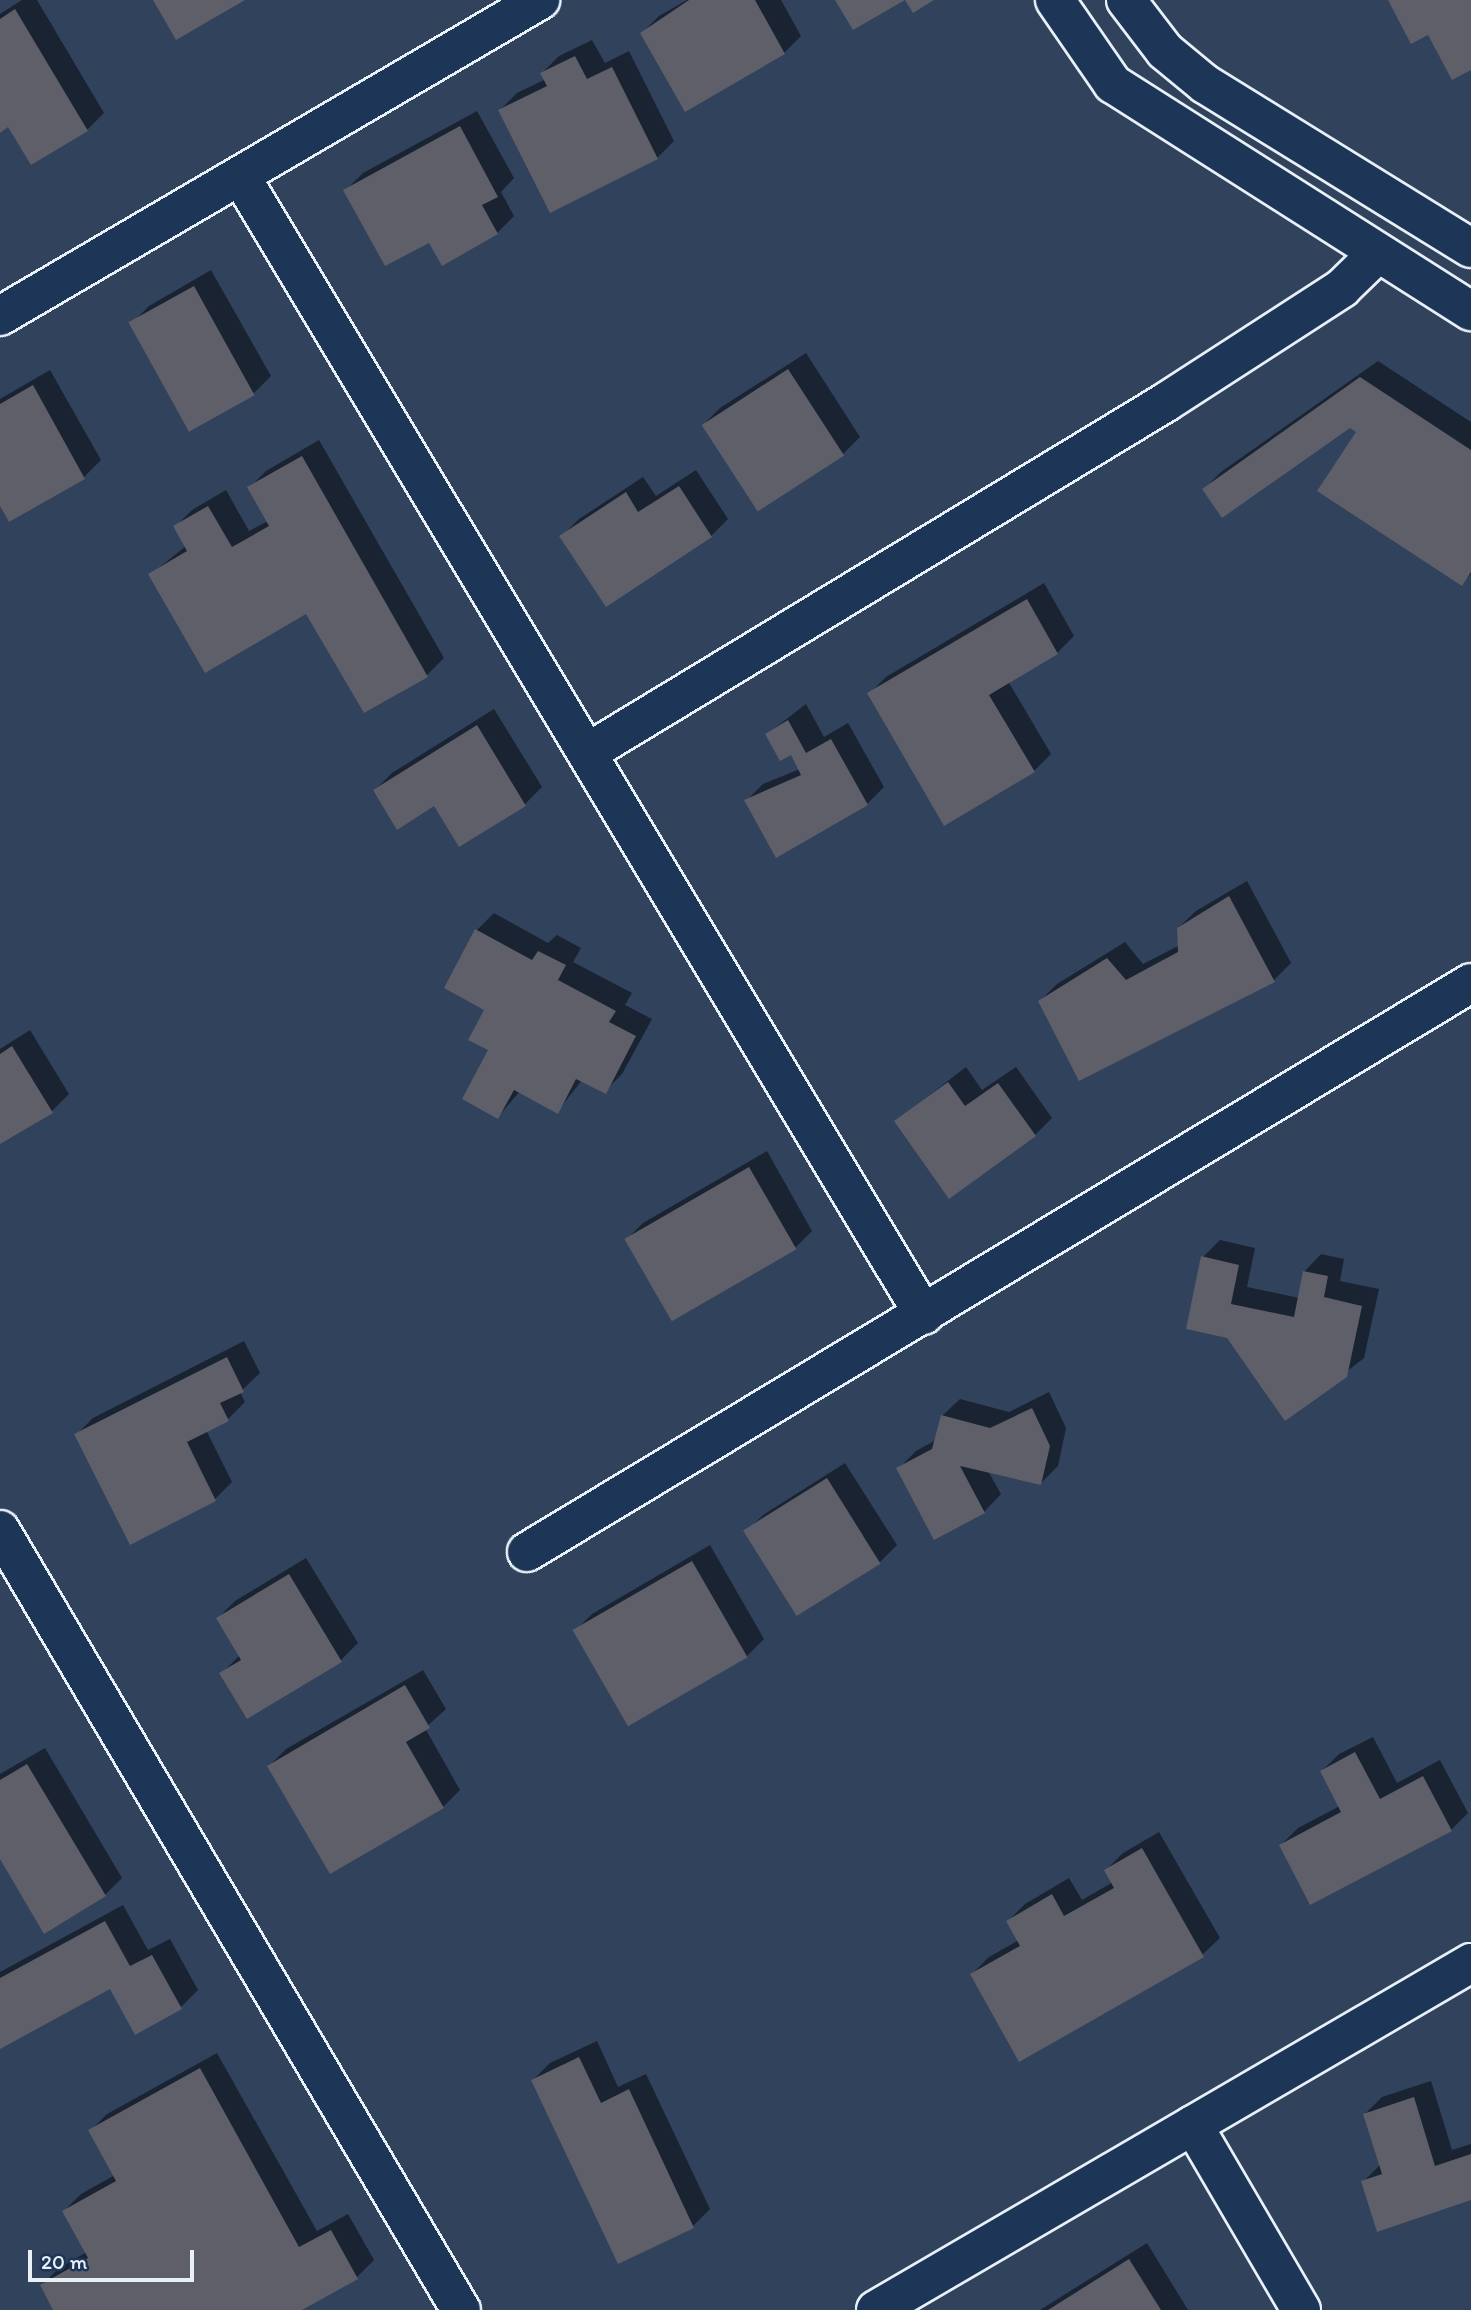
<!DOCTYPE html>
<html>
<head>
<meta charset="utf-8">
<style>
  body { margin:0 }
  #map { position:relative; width:1471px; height:2310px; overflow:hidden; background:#30425c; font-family:Itim,sans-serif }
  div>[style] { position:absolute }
  .shadow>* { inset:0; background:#0007 }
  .building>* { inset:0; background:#5e5f68; transform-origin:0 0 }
  .roads { filter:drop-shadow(2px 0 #e8f1f8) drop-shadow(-2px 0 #e8f1f8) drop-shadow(0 2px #e8f1f8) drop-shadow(0 -2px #e8f1f8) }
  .minor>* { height:38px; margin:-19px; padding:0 19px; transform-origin:19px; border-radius:19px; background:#1d3557 }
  span { translate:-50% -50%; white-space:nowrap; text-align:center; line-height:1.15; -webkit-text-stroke:5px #1d3557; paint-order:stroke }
  .scale { position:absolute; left:28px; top:2250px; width:166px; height:32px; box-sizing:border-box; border:4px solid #e8f1f8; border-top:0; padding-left:9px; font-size:21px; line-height:24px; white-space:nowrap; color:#e8f1f8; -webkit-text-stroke:5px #1d3557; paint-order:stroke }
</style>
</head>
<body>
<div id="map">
  <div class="shadow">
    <div style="clip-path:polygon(22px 0,37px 0,104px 113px,87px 130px,9px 125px,0 130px,0 14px)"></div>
    <div style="clip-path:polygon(687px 0,781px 0,801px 36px,784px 53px,686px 109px,642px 33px,659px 16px)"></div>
    <div style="clip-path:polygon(592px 40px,605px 63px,629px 51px,674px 141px,657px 158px,500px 110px,517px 93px,546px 79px,542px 73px,559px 56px)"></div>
    <div style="clip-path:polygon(477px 111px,514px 178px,501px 192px,514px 216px,497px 233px,429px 240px,346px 190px,363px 173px)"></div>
    <div style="clip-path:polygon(211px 270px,271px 376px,254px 393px,132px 323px,149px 306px)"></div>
    <div style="clip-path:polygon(806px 353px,860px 437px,843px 454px,703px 425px,720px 408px)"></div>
    <div style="clip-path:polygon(1378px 361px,1471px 422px,1471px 574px,1462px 584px,1358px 431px,1350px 426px,1204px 489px,1221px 472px)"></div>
    <div style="clip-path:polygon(50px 370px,101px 460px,84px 477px,0 502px,0 399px)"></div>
    <div style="clip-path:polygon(319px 440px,444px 658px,427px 675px,365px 711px,307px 611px,151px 574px,186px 546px,175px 527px,192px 510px,226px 490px,249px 531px,268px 521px,249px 488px,266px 471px)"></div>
    <div style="clip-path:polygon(696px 470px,728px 519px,711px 536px,562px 536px,579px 519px,643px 477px,656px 496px)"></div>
    <div style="clip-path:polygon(1044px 583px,1074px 636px,1057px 653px,1008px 681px,1051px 754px,1034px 771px,869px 694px,886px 677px)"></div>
    <div style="clip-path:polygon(806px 704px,824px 737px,848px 723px,884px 787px,867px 804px,746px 801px,763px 784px,800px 769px,791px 753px,767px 734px)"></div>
    <div style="clip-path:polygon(494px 709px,542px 787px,525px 804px,435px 804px,375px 790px,392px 773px)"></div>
    <div style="clip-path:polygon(1247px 881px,1291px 963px,1274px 980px,1040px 1001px,1057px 984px,1125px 942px,1143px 964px,1180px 945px,1178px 928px,1196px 911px)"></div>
    <div style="clip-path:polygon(494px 913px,548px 943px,557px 935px,581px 948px,573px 962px,632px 993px,625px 1005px,652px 1019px,622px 1074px,605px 1091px,582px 1080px,557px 1112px,520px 1091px,498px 1117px,477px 930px)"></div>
    <div style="clip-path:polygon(30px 1030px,69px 1094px,52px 1111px,0 1142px,0 1049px)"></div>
    <div style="clip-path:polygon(966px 1067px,982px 1090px,1016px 1067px,1052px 1118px,1035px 1135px,896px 1121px)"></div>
    <div style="clip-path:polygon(767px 1151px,812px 1231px,795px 1248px,626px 1240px,643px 1223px)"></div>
    <div style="clip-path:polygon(1220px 1240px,1255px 1248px,1247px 1287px,1299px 1298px,1304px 1272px,1321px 1254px,1344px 1259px,1340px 1281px,1379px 1289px,1364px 1358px,1286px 1419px,1203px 1257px)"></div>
    <div style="clip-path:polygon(244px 1341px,260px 1373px,240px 1392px,245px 1402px,228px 1419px,206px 1430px,232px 1482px,215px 1499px,76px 1435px,93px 1418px)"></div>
    <div style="clip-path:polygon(1049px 1392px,1066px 1428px,1058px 1466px,1041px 1483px,988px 1471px,1001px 1494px,984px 1512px,899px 1468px,916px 1451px,936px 1440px,942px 1416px,960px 1399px,1009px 1412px)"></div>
    <div style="clip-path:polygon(845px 1463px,897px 1545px,880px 1562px,746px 1532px,763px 1515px)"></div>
    <div style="clip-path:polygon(710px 1545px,764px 1639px,747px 1656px,575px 1631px,592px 1614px)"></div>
    <div style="clip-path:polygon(306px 1558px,358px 1643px,341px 1660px,222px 1673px,240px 1655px,218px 1618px,235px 1601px)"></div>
    <div style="clip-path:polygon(423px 1670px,446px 1709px,425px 1728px,460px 1790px,443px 1807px,331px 1872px,269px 1766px,286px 1749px)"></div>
    <div style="clip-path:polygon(1373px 1737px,1397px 1783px,1440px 1760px,1468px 1813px,1451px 1830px,1281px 1845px,1298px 1828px,1340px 1806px,1322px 1771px,1339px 1754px)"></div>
    <div style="clip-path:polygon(45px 1748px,122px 1878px,105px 1895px,0 1856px,0 1774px)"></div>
    <div style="clip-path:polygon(1159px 1832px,1220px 1938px,1202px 1955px,972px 1974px,989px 1957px,1019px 1940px,1008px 1921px,1025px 1904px,1069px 1878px,1082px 1900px,1113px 1882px,1106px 1870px,1123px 1853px)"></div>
    <div style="clip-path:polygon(123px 1905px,148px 1950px,170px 1939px,198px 1990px,181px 2007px,111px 1987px,0 2047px,0 1972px)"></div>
    <div style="clip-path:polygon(597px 2041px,618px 2087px,646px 2074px,710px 2209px,693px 2226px,533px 2080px,550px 2063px)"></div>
    <div style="clip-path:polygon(217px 2053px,317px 2231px,348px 2214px,374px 2260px,357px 2277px,299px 2310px,55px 2310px,42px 2285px,59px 2268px,87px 2252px,64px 2211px,81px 2194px,115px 2175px,90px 2131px,107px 2114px)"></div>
    <div style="clip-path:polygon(1431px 2081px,1452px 2150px,1471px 2144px,1471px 2199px,1363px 2182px,1381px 2164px,1365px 2114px,1382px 2097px)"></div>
    <div style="clip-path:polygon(1147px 2243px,1188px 2310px,1040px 2310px)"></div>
  </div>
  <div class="building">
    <div style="clip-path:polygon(153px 0,245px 0,176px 40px)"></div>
    <div style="clip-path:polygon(689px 0,755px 0,785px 54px,685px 112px,640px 33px)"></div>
    <div style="clip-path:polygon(835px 0,905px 0,853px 30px)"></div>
    <div style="clip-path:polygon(905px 0,934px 0,913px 13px)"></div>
    <div style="clip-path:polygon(1388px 0,1471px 0,1471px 70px,1452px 80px,1428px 35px,1411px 44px)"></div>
    <div style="clip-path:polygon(15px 9px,88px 131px,31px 165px,8px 127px,0 133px,0 19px)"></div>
    <div style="clip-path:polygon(575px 56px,587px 79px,612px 67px,658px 159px,550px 213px,498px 110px,547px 86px,540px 73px)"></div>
    <div style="clip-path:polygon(460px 126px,498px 197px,482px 205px,498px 234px,442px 266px,429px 243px,385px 266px,343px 190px)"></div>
    <div style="left:194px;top:286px;width:125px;height:75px;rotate:61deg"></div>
    <div style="left:788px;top:369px;width:103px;height:103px;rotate:57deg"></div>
    <div style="clip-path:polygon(1360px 377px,1471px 450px,1471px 572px,1462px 586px,1317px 491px,1356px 432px,1350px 428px,1222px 518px,1202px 489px)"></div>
    <div style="clip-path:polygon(33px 385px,85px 479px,9px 522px,0 506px,0 404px)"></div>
    <div style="clip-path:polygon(302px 456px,428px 677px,364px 713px,306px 614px,205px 673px,148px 574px,187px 551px,173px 526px,208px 506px,232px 547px,269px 526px,247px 487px)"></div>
    <div style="clip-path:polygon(679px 486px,712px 537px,606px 607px,559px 536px,626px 492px,638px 512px)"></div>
    <div style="clip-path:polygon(1027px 599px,1058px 654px,989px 695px,1035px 772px,944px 826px,867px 693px)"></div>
    <div style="clip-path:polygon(788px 720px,806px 753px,831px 739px,868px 805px,776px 858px,744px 800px,801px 775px,791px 755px,780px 761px,765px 734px)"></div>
    <div style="clip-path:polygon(477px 725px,526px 806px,459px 847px,434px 806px,397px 830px,373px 790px)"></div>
    <div style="clip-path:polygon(1229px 896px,1275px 982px,1079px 1081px,1038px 1001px,1107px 958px,1126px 980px,1178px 952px,1177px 928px)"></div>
    <div style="clip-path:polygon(475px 929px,532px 960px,538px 951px,566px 965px,558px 980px,616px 1011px,609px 1022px,636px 1036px,606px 1094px,576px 1079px,558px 1114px,514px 1090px,498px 1119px,462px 1099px,488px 1050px,468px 1040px,484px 1010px,444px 988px)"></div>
    <div style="clip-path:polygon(12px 1046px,53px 1113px,0 1144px,0 1054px)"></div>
    <div style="clip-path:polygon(948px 1082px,965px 1106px,998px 1083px,1036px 1136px,949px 1199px,894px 1121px)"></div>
    <div style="left:749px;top:1167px;width:95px;height:144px;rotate:60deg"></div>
    <div style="clip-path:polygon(1201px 1256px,1239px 1265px,1231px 1304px,1294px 1317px,1303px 1271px,1328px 1276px,1324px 1297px,1362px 1306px,1347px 1377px,1285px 1421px,1227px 1338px,1186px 1329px)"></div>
    <div style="clip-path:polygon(227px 1357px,244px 1392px,220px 1403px,229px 1421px,187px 1442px,216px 1501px,130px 1545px,74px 1434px)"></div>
    <div style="clip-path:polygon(1032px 1408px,1050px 1446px,1041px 1485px,960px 1466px,985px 1513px,934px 1540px,896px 1468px,932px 1449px,941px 1415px,990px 1428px)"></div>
    <div style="left:827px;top:1478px;width:101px;height:99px;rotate:58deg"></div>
    <div style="left:692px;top:1561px;width:111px;height:138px;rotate:60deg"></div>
    <div style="clip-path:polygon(289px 1574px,342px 1662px,247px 1719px,219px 1673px,241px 1660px,216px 1618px)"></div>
    <div style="clip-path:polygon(405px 1685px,430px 1728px,406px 1742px,444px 1808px,330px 1874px,267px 1766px)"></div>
    <div style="clip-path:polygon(1355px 1752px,1380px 1799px,1423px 1776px,1452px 1831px,1310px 1905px,1279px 1845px,1341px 1812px,1320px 1771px)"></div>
    <div style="clip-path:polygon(27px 1764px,106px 1896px,44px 1934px,0 1859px,0 1780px)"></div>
    <div style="clip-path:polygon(1142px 1848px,1204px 1957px,1019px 2062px,970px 1974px,1020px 1946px,1006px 1921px,1052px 1894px,1064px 1916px,1114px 1888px,1104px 1870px)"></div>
    <div style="clip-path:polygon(105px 1921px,130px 1966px,152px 1955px,182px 2009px,135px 2035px,110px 1989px,0 2049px,0 1978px)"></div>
    <div style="clip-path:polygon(579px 2057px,601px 2103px,629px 2089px,694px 2228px,618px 2264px,531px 2080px)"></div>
    <div style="clip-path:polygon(200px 2068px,299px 2247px,331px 2230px,358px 2279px,302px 2310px,53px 2310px,40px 2285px,88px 2258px,62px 2211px,116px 2181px,88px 2130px)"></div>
    <div style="clip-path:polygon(1414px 2097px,1435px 2166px,1471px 2154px,1471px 2200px,1377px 2232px,1361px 2181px,1382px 2174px,1363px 2114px)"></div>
    <div style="clip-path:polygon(1129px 2259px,1161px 2310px,1048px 2310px)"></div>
  </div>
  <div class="roads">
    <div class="minor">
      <div style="left:1055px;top:0;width:102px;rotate:55.4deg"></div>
      <div style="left:1113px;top:84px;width:424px;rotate:32.4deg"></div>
      <div style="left:1126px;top:0;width:64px;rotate:52.6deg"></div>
      <div style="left:1165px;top:51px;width:52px;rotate:39.5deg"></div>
      <div style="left:1205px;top:84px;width:312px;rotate:31.7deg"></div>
      <div style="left:241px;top:177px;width:1327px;rotate:59.03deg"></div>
      <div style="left:0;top:316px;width:626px;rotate:-30.34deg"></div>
      <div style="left:587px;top:753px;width:677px;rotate:-31.22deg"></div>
      <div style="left:1166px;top:402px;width:210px;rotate:-32.9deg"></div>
      <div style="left:1342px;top:288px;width:50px;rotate:-44.2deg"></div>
      <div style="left:0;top:1530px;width:906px;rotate:59.42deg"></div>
      <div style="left:527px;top:1552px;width:1102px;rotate:-31.08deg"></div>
      <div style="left:1193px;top:2125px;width:214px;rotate:59.7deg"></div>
      <div style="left:876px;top:2310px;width:689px;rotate:-30.25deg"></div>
    </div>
  </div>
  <div class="scale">20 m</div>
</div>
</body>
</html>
